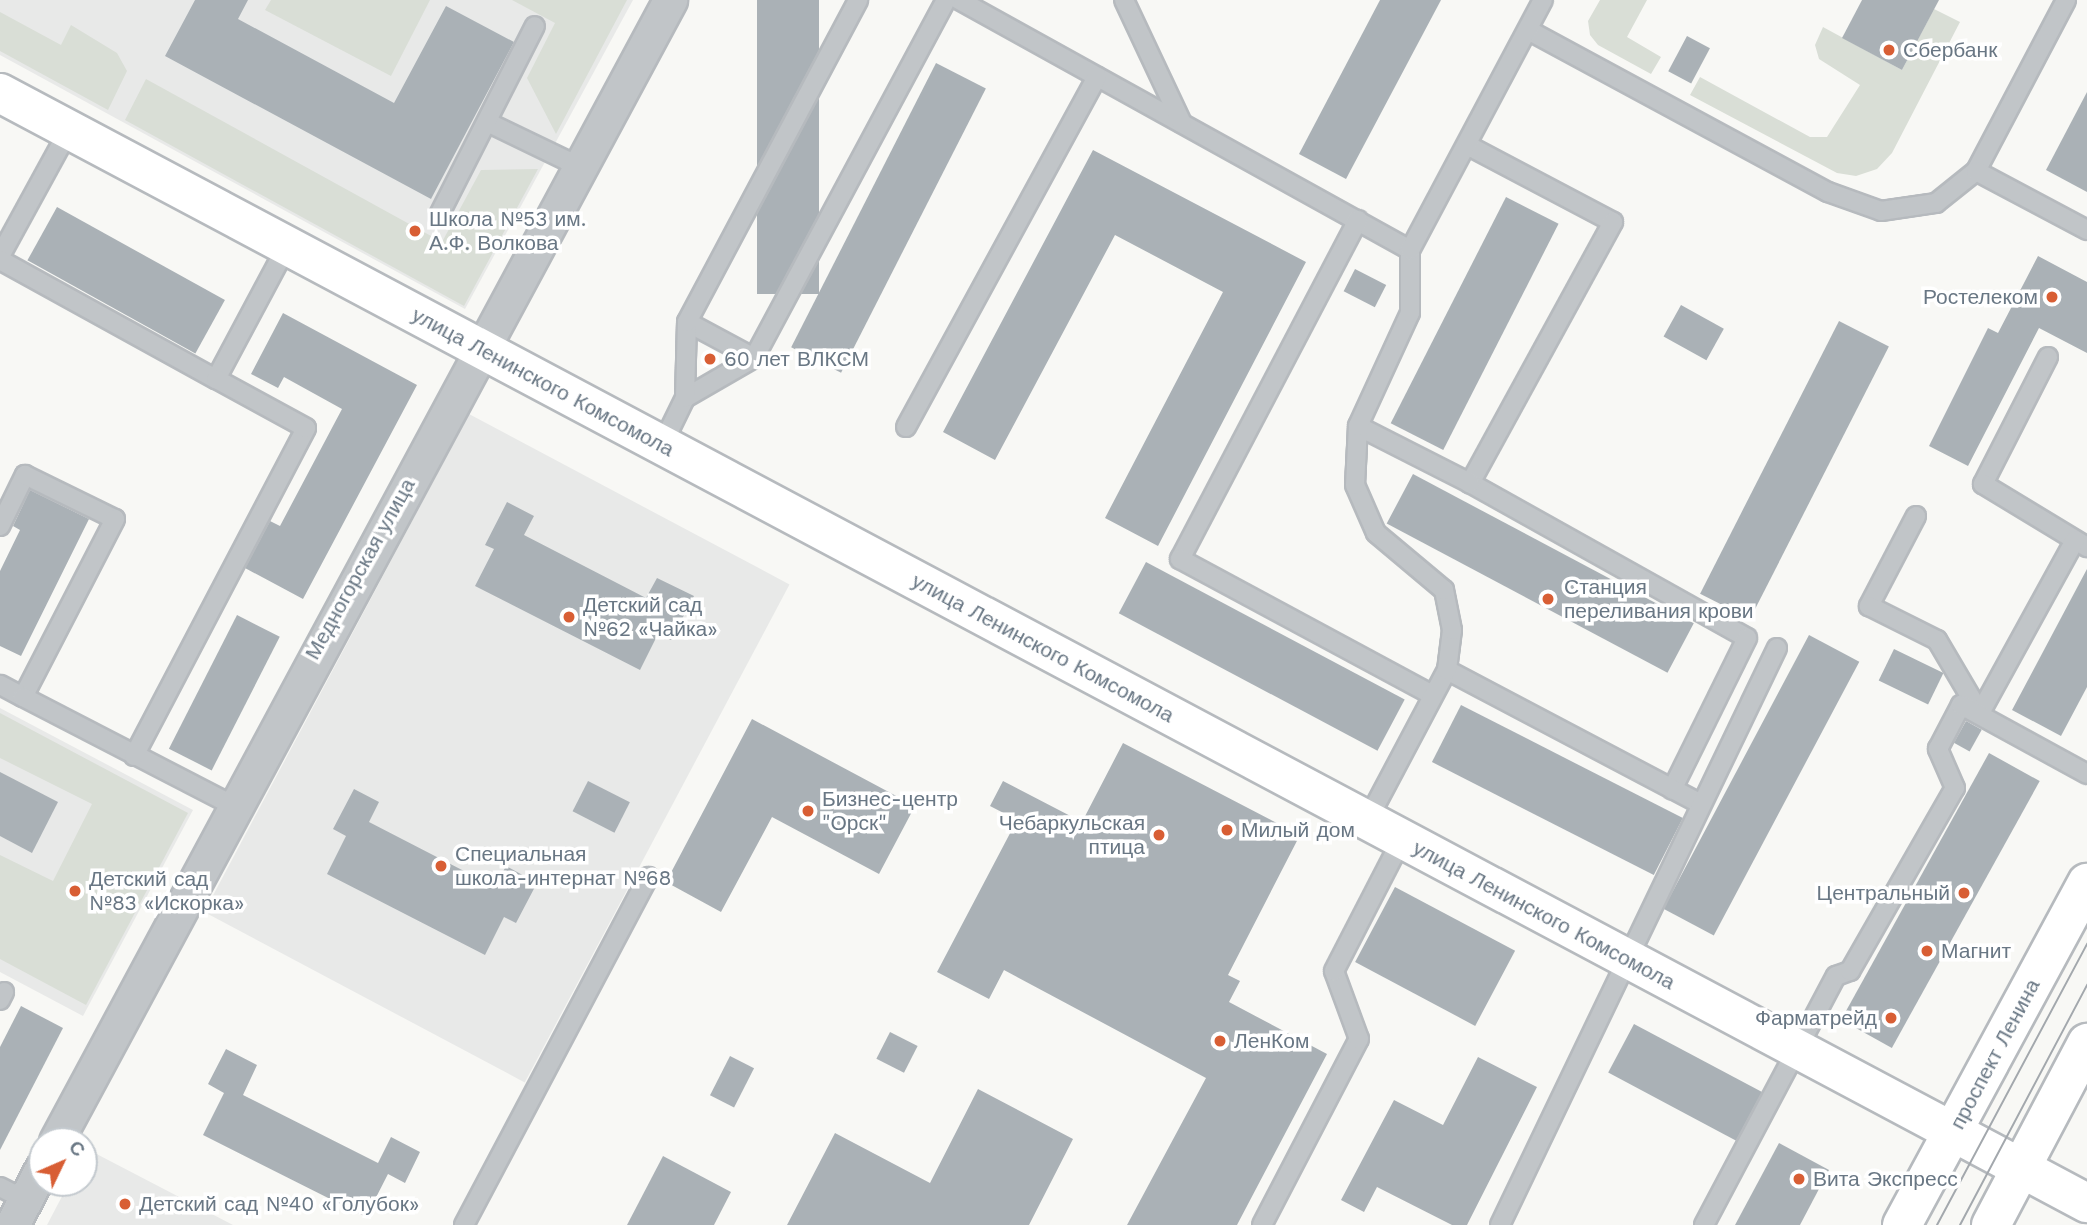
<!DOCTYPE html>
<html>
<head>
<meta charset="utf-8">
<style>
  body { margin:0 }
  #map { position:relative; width:2087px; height:1225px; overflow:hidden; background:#f8f8f5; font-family:"Work Sans",sans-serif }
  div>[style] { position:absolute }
  .built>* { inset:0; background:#e8e9e8; transform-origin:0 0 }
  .green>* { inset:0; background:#d9ded6 }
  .building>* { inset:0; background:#aab1b6; transform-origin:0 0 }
  .roads { filter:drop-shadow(2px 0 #b6babe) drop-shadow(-2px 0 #b6babe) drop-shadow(0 2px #b6babe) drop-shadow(0 -2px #b6babe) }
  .lane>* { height:18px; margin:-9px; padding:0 9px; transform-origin:9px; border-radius:9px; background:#c1c5c8 }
  .street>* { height:33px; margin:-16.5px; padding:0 16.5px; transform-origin:16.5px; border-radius:16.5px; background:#c1c5c8 }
  .secondary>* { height:38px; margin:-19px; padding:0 19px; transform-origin:19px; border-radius:19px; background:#fff }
  .primary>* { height:38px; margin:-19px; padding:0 19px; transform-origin:19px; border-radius:19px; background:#fff }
  .tram>* { height:2px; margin:-1px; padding:0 1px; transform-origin:1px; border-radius:1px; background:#a3a8ad }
  .dots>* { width:19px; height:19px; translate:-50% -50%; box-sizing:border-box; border:4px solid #fff; border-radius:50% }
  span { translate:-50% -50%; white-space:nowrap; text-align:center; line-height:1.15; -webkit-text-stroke:7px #fff; paint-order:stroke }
  .poi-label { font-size:21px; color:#697784 }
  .left { translate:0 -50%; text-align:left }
  .right { translate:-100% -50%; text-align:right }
  .street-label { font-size:21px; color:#697784 }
  .north { position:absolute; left:28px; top:1127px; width:70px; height:70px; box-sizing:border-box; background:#fff; border:2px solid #c3c9ce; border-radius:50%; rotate:46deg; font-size:19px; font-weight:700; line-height:28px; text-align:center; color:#697784 }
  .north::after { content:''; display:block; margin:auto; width:24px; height:32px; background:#d85e34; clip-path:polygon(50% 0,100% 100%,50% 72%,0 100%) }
</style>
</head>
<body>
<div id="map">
  <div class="built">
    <div style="clip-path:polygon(0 0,633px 0,465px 309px,0 55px)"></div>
    <div style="left:469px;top:414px;width:363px;height:564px;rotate:28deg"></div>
    <div style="clip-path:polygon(0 708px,193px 810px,83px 1016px,0 972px)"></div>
    <div style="clip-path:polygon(87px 1149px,233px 1225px,47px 1225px,69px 1183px,84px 1183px)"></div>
  </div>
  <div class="green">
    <div style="clip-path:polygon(271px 0,430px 0,391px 76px,265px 10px)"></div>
    <div style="clip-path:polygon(512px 0,627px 0,556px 134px,527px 78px,555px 23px)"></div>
    <div style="clip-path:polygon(1600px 0,1647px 0,1627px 37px,1661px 57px,1651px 74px,1598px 45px,1590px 35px,1588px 21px)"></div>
    <div style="clip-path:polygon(1934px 9px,1960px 22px,1892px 153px,1877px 169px,1856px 176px,1837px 173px,1690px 95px,1700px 77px,1810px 137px,1827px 137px,1860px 85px,1819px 59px,1815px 45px,1823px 27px,1902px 70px)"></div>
    <div style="clip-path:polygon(0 12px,61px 45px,71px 25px,117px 53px,127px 71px,108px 110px,0 51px)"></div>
    <div style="clip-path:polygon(146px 79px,442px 242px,481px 170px,538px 169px,464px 306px,125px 120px)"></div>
    <div style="clip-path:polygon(0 713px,188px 813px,86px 1005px,0 959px,0 855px,53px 881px,92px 804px,0 758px)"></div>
  </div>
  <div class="building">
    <div style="clip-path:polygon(195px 0,248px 0,238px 19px,394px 103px,446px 6px,514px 42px,431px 199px,165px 56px)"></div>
    <div style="left:757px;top:0;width:62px;height:294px"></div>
    <div style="clip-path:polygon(1380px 0,1441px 0,1346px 179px,1299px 154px)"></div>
    <div style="clip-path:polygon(1862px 0,1939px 0,1902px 70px,1842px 38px)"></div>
    <div style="left:1687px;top:36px;width:26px;height:40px;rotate:28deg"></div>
    <div style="left:936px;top:63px;width:56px;height:319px;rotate:27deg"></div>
    <div style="clip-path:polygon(2087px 92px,2087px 192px,2046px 170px)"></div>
    <div style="clip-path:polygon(1093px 150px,1306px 262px,1158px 546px,1105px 518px,1223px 292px,1115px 235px,995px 460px,943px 432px)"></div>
    <div style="left:1506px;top:197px;width:59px;height:254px;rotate:27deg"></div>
    <div style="left:57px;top:207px;width:192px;height:61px;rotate:29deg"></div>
    <div style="clip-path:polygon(2038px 256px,2087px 282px,2087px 353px,2039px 328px,1968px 466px,1929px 446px,1988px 328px,1998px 333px)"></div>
    <div style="left:1355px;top:269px;width:35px;height:25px;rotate:27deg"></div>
    <div style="left:1681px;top:305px;width:49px;height:36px;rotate:29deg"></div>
    <div style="clip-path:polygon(283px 313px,417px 385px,303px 599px,245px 568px,270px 521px,280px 526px,342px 409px,284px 377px,278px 388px,251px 374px)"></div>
    <div style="left:1839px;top:321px;width:56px;height:306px;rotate:27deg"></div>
    <div style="left:1413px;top:474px;width:318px;height:56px;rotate:28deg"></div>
    <div style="clip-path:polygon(30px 490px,89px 519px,21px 656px,0 646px,0 571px,20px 530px,13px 526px)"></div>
    <div style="clip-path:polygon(507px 502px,534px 516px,524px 535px,646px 598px,657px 578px,694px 596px,671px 640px,658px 634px,640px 670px,475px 586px,494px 549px,485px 545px)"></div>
    <div style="left:1146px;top:562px;width:293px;height:58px;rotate:28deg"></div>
    <div style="clip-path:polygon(2087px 569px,2087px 687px,2061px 736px,2012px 710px)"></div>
    <div style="left:237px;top:615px;width:48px;height:150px;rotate:27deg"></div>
    <div style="left:1809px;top:635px;width:57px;height:310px;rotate:28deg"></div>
    <div style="left:1894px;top:649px;width:55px;height:35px;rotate:26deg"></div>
    <div style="left:1461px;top:705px;width:249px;height:64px;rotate:27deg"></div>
    <div style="clip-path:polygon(752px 719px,915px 806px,879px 874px,772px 817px,721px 912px,666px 882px)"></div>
    <div style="left:1966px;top:721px;width:18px;height:25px;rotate:29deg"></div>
    <div style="clip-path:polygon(1123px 743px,1300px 835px,1228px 975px,1240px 981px,1229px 1002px,1327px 1054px,1237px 1225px,1127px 1225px,1206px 1078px,1004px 970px,989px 999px,937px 972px,1017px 820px,990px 806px,1003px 781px,1082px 822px)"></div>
    <div style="left:1989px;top:753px;width:58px;height:305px;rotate:29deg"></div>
    <div style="clip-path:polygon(0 772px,58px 802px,32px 853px,0 836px)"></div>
    <div style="left:588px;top:781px;width:47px;height:34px;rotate:27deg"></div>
    <div style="clip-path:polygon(354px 789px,379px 802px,369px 822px,495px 887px,506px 866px,537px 883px,516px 923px,504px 917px,485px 955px,327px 874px,346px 836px,333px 829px)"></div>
    <div style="left:1395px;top:887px;width:136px;height:85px;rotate:28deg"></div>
    <div style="clip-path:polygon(21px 1006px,63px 1028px,0 1150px,0 1047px)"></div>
    <div style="left:1634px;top:1024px;width:145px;height:55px;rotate:28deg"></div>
    <div style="left:890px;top:1032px;width:31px;height:30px;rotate:27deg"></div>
    <div style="clip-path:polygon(226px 1049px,257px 1065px,243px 1095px,378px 1163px,391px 1137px,420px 1152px,405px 1183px,388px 1174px,366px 1217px,203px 1135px,224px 1093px,208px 1084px)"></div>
    <div style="left:730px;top:1056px;width:27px;height:44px;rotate:27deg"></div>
    <div style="clip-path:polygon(1478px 1057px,1537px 1087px,1467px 1225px,1452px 1225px,1377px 1187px,1364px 1212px,1341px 1200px,1394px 1100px,1443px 1125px)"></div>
    <div style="clip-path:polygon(978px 1089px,1073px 1139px,1029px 1225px,787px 1225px,835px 1133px,930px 1183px)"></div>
    <div style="clip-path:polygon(1779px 1143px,1829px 1170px,1800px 1225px,1735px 1225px)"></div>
    <div style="clip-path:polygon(663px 1156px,731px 1192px,714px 1225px,627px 1225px)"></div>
  </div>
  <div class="roads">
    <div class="lane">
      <div style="left:959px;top:0;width:516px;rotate:29deg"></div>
      <div style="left:1124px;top:0;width:136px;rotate:64.8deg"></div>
      <div style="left:1528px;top:30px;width:341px;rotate:28.4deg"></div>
      <div style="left:1828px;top:192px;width:56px;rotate:19.7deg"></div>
      <div style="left:1881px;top:211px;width:56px;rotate:-8.3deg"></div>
      <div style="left:1936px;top:203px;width:51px;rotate:-38.7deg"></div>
      <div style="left:1976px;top:171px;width:193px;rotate:-62.2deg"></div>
      <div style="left:487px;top:122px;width:101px;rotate:25.8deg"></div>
      <div style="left:1467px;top:145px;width:165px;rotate:27.8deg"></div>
      <div style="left:1613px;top:222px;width:298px;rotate:118.7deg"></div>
      <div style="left:1470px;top:483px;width:317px;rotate:29.2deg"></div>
      <div style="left:1747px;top:638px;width:169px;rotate:116.3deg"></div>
      <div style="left:1976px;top:171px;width:126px;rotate:28deg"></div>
      <div style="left:438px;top:217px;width:214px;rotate:-63.1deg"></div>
      <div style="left:1358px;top:220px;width:383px;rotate:117.7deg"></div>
      <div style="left:1180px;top:559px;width:287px;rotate:28.3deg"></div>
      <div style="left:0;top:256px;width:144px;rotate:-61.3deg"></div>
      <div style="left:0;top:260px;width:247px;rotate:28.9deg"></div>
      <div style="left:216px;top:379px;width:151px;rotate:-61.9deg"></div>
      <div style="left:687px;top:322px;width:76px;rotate:28.2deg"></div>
      <div style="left:2048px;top:357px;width:143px;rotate:117.1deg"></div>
      <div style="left:1983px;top:484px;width:122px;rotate:31.2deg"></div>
      <div style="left:685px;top:398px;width:80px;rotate:-30.1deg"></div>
      <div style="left:754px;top:358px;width:406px;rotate:-61.8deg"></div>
      <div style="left:1358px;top:426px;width:126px;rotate:27deg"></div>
      <div style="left:906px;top:427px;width:399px;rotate:-61.4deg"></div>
      <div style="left:662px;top:445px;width:52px;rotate:-63.9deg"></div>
      <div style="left:685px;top:398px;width:76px;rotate:-88.5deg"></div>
      <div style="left:687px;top:322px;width:365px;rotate:-62deg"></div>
      <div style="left:1916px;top:516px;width:102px;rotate:117.6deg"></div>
      <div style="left:1869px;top:606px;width:76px;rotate:26.6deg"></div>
      <div style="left:1937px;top:640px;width:85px;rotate:59.5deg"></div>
      <div style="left:0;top:526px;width:57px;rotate:-63.9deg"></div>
      <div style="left:25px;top:475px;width:100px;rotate:26.1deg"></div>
      <div style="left:115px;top:519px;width:200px;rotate:117.3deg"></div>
      <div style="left:23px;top:697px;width:26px;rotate:-152deg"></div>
      <div style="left:1447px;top:670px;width:285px;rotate:27.8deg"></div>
      <div style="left:23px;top:697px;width:235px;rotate:27.3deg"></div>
      <div style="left:1980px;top:713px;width:197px;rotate:-61.2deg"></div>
      <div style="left:134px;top:756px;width:370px;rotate:-62.3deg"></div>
      <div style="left:306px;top:428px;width:102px;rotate:-151.4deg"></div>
      <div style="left:1367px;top:821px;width:171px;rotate:-62.1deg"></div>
      <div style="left:1447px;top:670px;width:40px;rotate:-82.9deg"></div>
      <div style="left:1452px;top:630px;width:41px;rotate:-101.3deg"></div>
      <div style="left:1444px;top:590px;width:89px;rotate:-140deg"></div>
      <div style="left:1376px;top:533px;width:52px;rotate:-113.6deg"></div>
      <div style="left:1355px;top:485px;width:59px;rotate:-87.1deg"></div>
      <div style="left:1358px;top:426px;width:124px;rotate:-65.3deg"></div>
      <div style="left:1410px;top:313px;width:63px;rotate:-90deg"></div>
      <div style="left:1410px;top:250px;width:283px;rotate:-62deg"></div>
      <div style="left:0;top:1000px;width:9px;rotate:-63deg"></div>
      <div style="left:0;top:1187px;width:28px;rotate:27deg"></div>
      <div style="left:464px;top:1225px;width:394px;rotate:-62.1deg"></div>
      <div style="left:1262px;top:1225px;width:210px;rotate:-62.5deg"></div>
      <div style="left:1359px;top:1039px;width:72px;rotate:-110.2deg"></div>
      <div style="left:1334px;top:971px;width:148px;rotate:-62.7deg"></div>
      <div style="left:1500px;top:1225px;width:640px;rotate:-64.36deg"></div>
      <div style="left:1704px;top:1225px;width:282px;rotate:-62.1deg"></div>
      <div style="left:1836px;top:976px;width:15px;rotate:-20deg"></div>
      <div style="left:1850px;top:971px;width:211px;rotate:-60.2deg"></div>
      <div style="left:1955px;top:788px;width:43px;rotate:-113.6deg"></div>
      <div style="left:1938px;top:749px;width:50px;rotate:-62.4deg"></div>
      <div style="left:1961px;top:705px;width:144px;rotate:28.7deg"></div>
    </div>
    <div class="street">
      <div style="left:56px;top:1141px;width:1296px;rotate:-61.71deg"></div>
      <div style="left:12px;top:1225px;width:64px;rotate:-62.2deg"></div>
    </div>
    <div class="secondary">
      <div style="left:0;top:93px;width:2364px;rotate:28.01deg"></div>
    </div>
    <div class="primary">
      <div style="left:1902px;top:1225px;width:389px;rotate:-61.6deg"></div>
      <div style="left:1991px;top:1225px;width:206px;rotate:-62.2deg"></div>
    </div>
  </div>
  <div class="tram">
    <div style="left:1937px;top:1225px;width:319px;rotate:-61.9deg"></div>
    <div style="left:1960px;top:1225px;width:272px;rotate:-62.1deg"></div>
  </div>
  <div class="dots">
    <div style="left:1889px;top:50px;background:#d85e34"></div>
    <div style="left:415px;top:231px;background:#d85e34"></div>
    <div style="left:2052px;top:297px;background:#d85e34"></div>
    <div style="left:710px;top:359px;background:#d85e34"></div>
    <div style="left:1548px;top:599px;background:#d85e34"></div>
    <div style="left:569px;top:617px;background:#d85e34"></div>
    <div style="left:808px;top:811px;background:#d85e34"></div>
    <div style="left:1227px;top:830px;background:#d85e34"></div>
    <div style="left:1159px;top:835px;background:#d85e34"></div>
    <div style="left:441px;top:866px;background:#d85e34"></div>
    <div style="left:75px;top:891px;background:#d85e34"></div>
    <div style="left:1964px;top:893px;background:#d85e34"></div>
    <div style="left:1927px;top:951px;background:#d85e34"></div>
    <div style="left:1891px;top:1018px;background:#d85e34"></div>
    <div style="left:1220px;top:1041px;background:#d85e34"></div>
    <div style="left:1799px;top:1179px;background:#d85e34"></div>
    <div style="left:125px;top:1204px;background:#d85e34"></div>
  </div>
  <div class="poi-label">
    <span class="left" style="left:1903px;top:50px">Сбербанк</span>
    <span class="left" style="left:429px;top:231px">Школа №53 им.<br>А.Ф. Волкова</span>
    <span class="right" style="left:2038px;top:297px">Ростелеком</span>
    <span class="left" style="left:724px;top:359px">60 лет ВЛКСМ</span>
    <span class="left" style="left:1564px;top:599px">Станция<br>переливания крови</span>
    <span class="left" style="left:583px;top:617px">Детский сад<br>№62 «Чайка»</span>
    <span class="left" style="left:822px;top:811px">Бизнес-центр<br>"Орск"</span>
    <span class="right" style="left:1145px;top:835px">Чебаркульская<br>птица</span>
    <span class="left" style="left:1241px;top:830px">Милый дом</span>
    <span class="left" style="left:455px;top:866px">Специальная<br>школа-интернат №68</span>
    <span class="left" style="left:89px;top:891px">Детский сад<br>№83 «Искорка»</span>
    <span class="right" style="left:1950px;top:893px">Центральный</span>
    <span class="left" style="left:1941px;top:951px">Магнит</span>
    <span class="right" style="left:1877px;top:1018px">Фарматрейд</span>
    <span class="left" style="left:1234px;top:1041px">ЛенКом</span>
    <span class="left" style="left:1813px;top:1179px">Вита Экспресс</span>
    <span class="left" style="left:139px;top:1204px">Детский сад №40 «Голубок»</span>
  </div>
  <div class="street-label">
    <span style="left:543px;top:382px;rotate:28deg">улица Ленинского Комсомола</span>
    <span style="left:360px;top:569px;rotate:-61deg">Медногорская улица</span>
    <span style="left:1043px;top:648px;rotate:28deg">улица Ленинского Комсомола</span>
    <span style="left:1544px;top:915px;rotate:28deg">улица Ленинского Комсомола</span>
    <span style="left:1995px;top:1054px;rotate:-62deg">проспект Ленина</span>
  </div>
  <div class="north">С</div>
</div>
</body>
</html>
